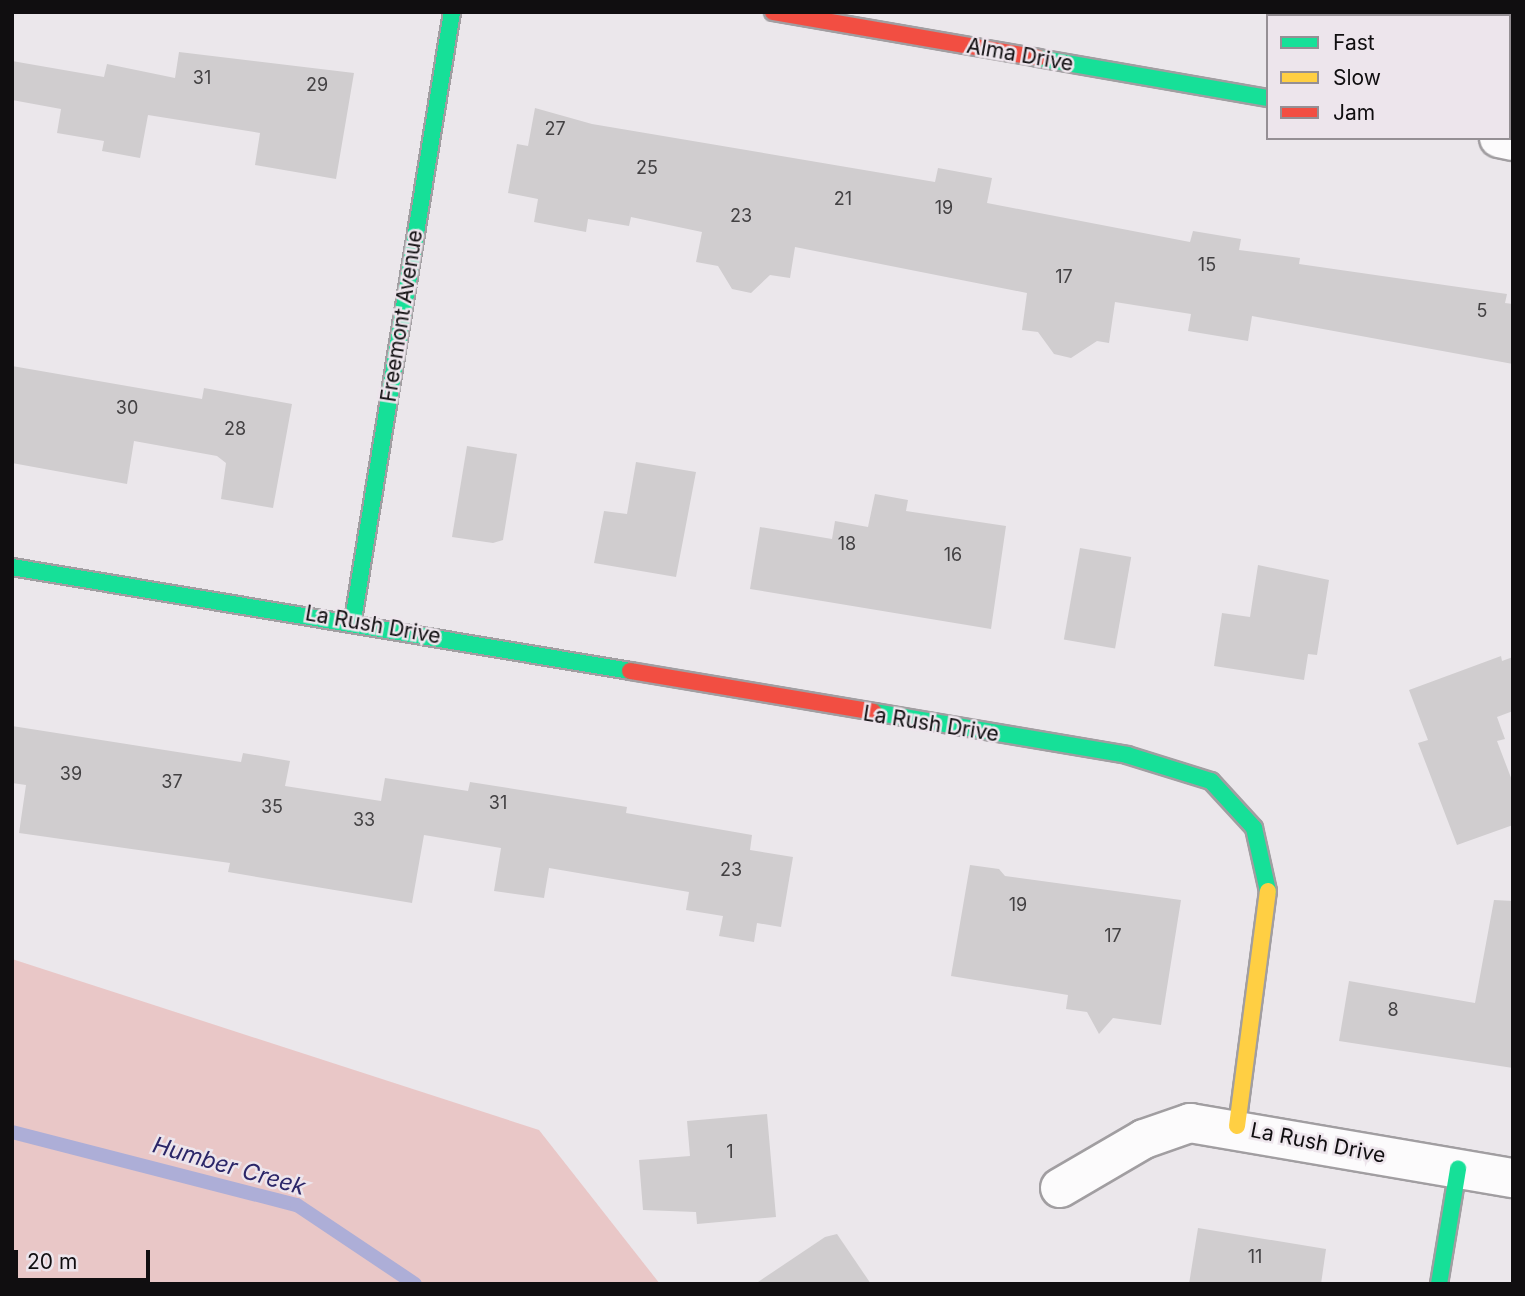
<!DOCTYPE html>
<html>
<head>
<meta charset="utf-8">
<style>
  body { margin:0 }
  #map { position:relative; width:1525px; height:1296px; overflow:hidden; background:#ebe7eb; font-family:Inter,sans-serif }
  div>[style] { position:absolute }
  .green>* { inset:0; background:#e9c7c7 }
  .stream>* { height:14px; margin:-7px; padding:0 7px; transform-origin:7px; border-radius:7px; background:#adaed7 }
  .building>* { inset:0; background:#d0cdcf; transform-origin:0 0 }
  .roads { filter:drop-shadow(2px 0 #a19ea1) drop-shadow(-2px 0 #a19ea1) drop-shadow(0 2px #a19ea1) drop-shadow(0 -2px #a19ea1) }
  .street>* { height:38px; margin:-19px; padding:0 19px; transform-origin:19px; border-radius:19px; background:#fcfbfc }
  .fast>* { height:16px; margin:-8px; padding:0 8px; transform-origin:8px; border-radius:8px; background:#16e098 }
  .slow>* { height:16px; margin:-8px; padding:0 8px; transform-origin:8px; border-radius:8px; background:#ffcf43 }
  .jam>* { height:16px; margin:-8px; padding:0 8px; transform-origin:8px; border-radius:8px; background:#f24e42 }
  span { translate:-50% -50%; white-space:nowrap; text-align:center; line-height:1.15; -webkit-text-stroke:5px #ede5ec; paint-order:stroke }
  .number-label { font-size:18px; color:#434143 }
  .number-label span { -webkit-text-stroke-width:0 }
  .street-label { font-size:21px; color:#100e10 }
  .water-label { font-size:23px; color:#2b2668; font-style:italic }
  .frame { position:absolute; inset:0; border:14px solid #100e10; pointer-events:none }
  .legend { position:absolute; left:1266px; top:14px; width:245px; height:126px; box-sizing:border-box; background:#ede5ec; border:2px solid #958f94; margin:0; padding:9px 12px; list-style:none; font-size:21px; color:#100e10 }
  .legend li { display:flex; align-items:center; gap:14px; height:35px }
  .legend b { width:35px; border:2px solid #958f94 }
  .scale { position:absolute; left:14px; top:1250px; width:136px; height:32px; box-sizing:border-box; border:4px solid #100e10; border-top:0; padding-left:9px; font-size:21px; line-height:24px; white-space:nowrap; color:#100e10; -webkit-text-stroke:5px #ede5ec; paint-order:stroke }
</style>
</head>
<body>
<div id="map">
  <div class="green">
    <div style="clip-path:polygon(12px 959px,539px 1130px,660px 1284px,12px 1284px)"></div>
  </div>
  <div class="stream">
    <div style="left:12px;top:1132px;width:294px;rotate:14.4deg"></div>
    <div style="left:297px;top:1205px;width:142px;rotate:33.8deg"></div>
  </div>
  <div class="building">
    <div style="clip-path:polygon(179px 52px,354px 73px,336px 179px,255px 165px,260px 133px,148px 115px,140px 158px,102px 151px,104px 141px,57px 133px,61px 109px,12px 100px,12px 61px,104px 77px,107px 64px,175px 78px)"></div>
    <div style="clip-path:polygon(535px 108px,592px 124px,935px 182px,938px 168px,992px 178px,987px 203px,1190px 242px,1193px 231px,1241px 239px,1239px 250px,1300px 258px,1299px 264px,1507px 294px,1505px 303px,1513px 304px,1513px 364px,1252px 316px,1248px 341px,1188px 331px,1191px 314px,1115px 302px,1109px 343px,1097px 341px,1071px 358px,1054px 354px,1038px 332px,1022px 330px,1027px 293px,795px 247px,790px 278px,770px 275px,751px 293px,732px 289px,718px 266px,696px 262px,702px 232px,631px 217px,629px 226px,588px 219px,586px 232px,534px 222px,538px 199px,508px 193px,517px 144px,528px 146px)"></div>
    <div style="clip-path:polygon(12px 366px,202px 399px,204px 388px,292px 404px,273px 508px,221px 499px,226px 463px,217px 456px,134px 441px,127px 484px,12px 463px)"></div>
    <div style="clip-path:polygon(467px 446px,517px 454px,503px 540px,493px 543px,452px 537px)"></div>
    <div style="clip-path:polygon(636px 462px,696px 472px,676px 577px,594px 563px,604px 511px,627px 514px)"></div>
    <div style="clip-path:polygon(875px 494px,908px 500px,906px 511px,1006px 526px,991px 629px,750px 589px,760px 527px,832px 539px,835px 521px,868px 527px)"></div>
    <div style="left:1080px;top:548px;width:52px;height:93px;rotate:10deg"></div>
    <div style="clip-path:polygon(1258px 565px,1329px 580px,1317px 655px,1308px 654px,1304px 680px,1214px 666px,1222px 613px,1250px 617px)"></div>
    <div style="clip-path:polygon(1501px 656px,1502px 661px,1513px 657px,1513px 711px,1497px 717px,1505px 739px,1497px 741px,1513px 783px,1513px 825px,1457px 845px,1418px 743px,1428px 740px,1409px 690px)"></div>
    <div style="clip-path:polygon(12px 726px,241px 762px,243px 753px,290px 761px,285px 786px,381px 801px,385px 778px,468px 791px,470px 782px,627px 807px,626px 813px,752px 835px,750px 850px,793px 857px,781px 927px,757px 923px,754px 942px,719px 936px,723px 916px,686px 910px,689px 892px,549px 868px,544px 898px,494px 891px,501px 848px,424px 835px,412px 903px,228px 872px,230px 863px,19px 833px,26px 785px,12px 783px)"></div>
    <div style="clip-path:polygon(970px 865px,999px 869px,1005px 876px,1181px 900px,1161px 1025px,1113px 1018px,1099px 1034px,1087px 1012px,1066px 1009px,1068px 995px,951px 976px)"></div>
    <div style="clip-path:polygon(1494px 900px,1513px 901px,1513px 1068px,1339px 1041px,1349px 981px,1475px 1003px)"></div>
    <div style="clip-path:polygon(767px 1114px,776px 1217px,697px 1224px,696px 1212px,643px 1210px,639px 1160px,690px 1156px,687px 1121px)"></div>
    <div style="clip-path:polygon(1198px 1228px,1326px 1249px,1321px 1284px,1189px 1284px)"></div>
    <div style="clip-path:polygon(837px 1234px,871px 1284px,755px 1284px,825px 1237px)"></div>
  </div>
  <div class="roads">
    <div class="street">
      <div style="left:1499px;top:138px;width:14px;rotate:12deg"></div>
      <div style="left:1060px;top:1188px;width:97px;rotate:-30.3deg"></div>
      <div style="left:1144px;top:1139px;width:49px;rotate:-19.2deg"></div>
      <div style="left:1190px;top:1123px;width:328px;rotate:9.7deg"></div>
    </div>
    <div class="fast">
      <div style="left:1038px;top:58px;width:233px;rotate:9.9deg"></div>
      <div style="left:12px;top:567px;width:627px;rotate:9.55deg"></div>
      <div style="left:353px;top:620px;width:616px;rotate:-80.75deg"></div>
      <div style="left:874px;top:712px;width:257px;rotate:9.6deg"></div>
      <div style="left:1127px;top:755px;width:88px;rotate:17.2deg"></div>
      <div style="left:1211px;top:781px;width:64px;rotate:47.5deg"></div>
      <div style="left:1254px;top:828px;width:65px;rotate:77.5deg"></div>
      <div style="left:1439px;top:1284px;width:117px;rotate:-80.6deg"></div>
    </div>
    <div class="slow">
      <div style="left:1237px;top:1126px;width:237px;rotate:-82.5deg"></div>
    </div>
    <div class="jam">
      <div style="left:773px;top:12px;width:269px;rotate:9.8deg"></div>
      <div style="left:630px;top:671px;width:247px;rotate:9.5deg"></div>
    </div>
  </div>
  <div class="number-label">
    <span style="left:202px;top:78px">31</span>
    <span style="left:317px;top:85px">29</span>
    <span style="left:555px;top:129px">27</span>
    <span style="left:647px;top:168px">25</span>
    <span style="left:843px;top:199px">21</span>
    <span style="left:944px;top:208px">19</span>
    <span style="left:741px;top:216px">23</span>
    <span style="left:1207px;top:265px">15</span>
    <span style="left:1064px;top:277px">17</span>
    <span style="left:1482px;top:311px">5</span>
    <span style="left:127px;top:408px">30</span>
    <span style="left:235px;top:429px">28</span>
    <span style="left:847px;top:544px">18</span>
    <span style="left:953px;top:555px">16</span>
    <span style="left:71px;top:774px">39</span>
    <span style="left:172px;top:782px">37</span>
    <span style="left:498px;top:803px">31</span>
    <span style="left:272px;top:807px">35</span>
    <span style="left:364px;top:820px">33</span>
    <span style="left:731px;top:870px">23</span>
    <span style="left:1018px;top:905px">19</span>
    <span style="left:1113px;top:936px">17</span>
    <span style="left:1393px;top:1010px">8</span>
    <span style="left:730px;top:1152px">1</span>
    <span style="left:1255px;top:1257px">11</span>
  </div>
  <div class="street-label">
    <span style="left:1020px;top:55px;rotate:10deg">Alma Drive</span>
    <span style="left:402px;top:316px;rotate:-81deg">Freemont Avenue</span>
    <span style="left:373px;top:625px;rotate:10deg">La Rush Drive</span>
    <span style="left:931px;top:724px;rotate:9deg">La Rush Drive</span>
    <span style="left:1318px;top:1143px;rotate:11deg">La Rush Drive</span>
  </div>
  <div class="water-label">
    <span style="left:229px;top:1166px;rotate:16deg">Humber Creek</span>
  </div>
  <div class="frame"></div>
  <ul class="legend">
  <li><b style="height:9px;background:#16e098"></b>Fast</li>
  <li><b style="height:9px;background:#ffcf43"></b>Slow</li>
  <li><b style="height:9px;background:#f24e42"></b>Jam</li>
  </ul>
  <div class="scale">20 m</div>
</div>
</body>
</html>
